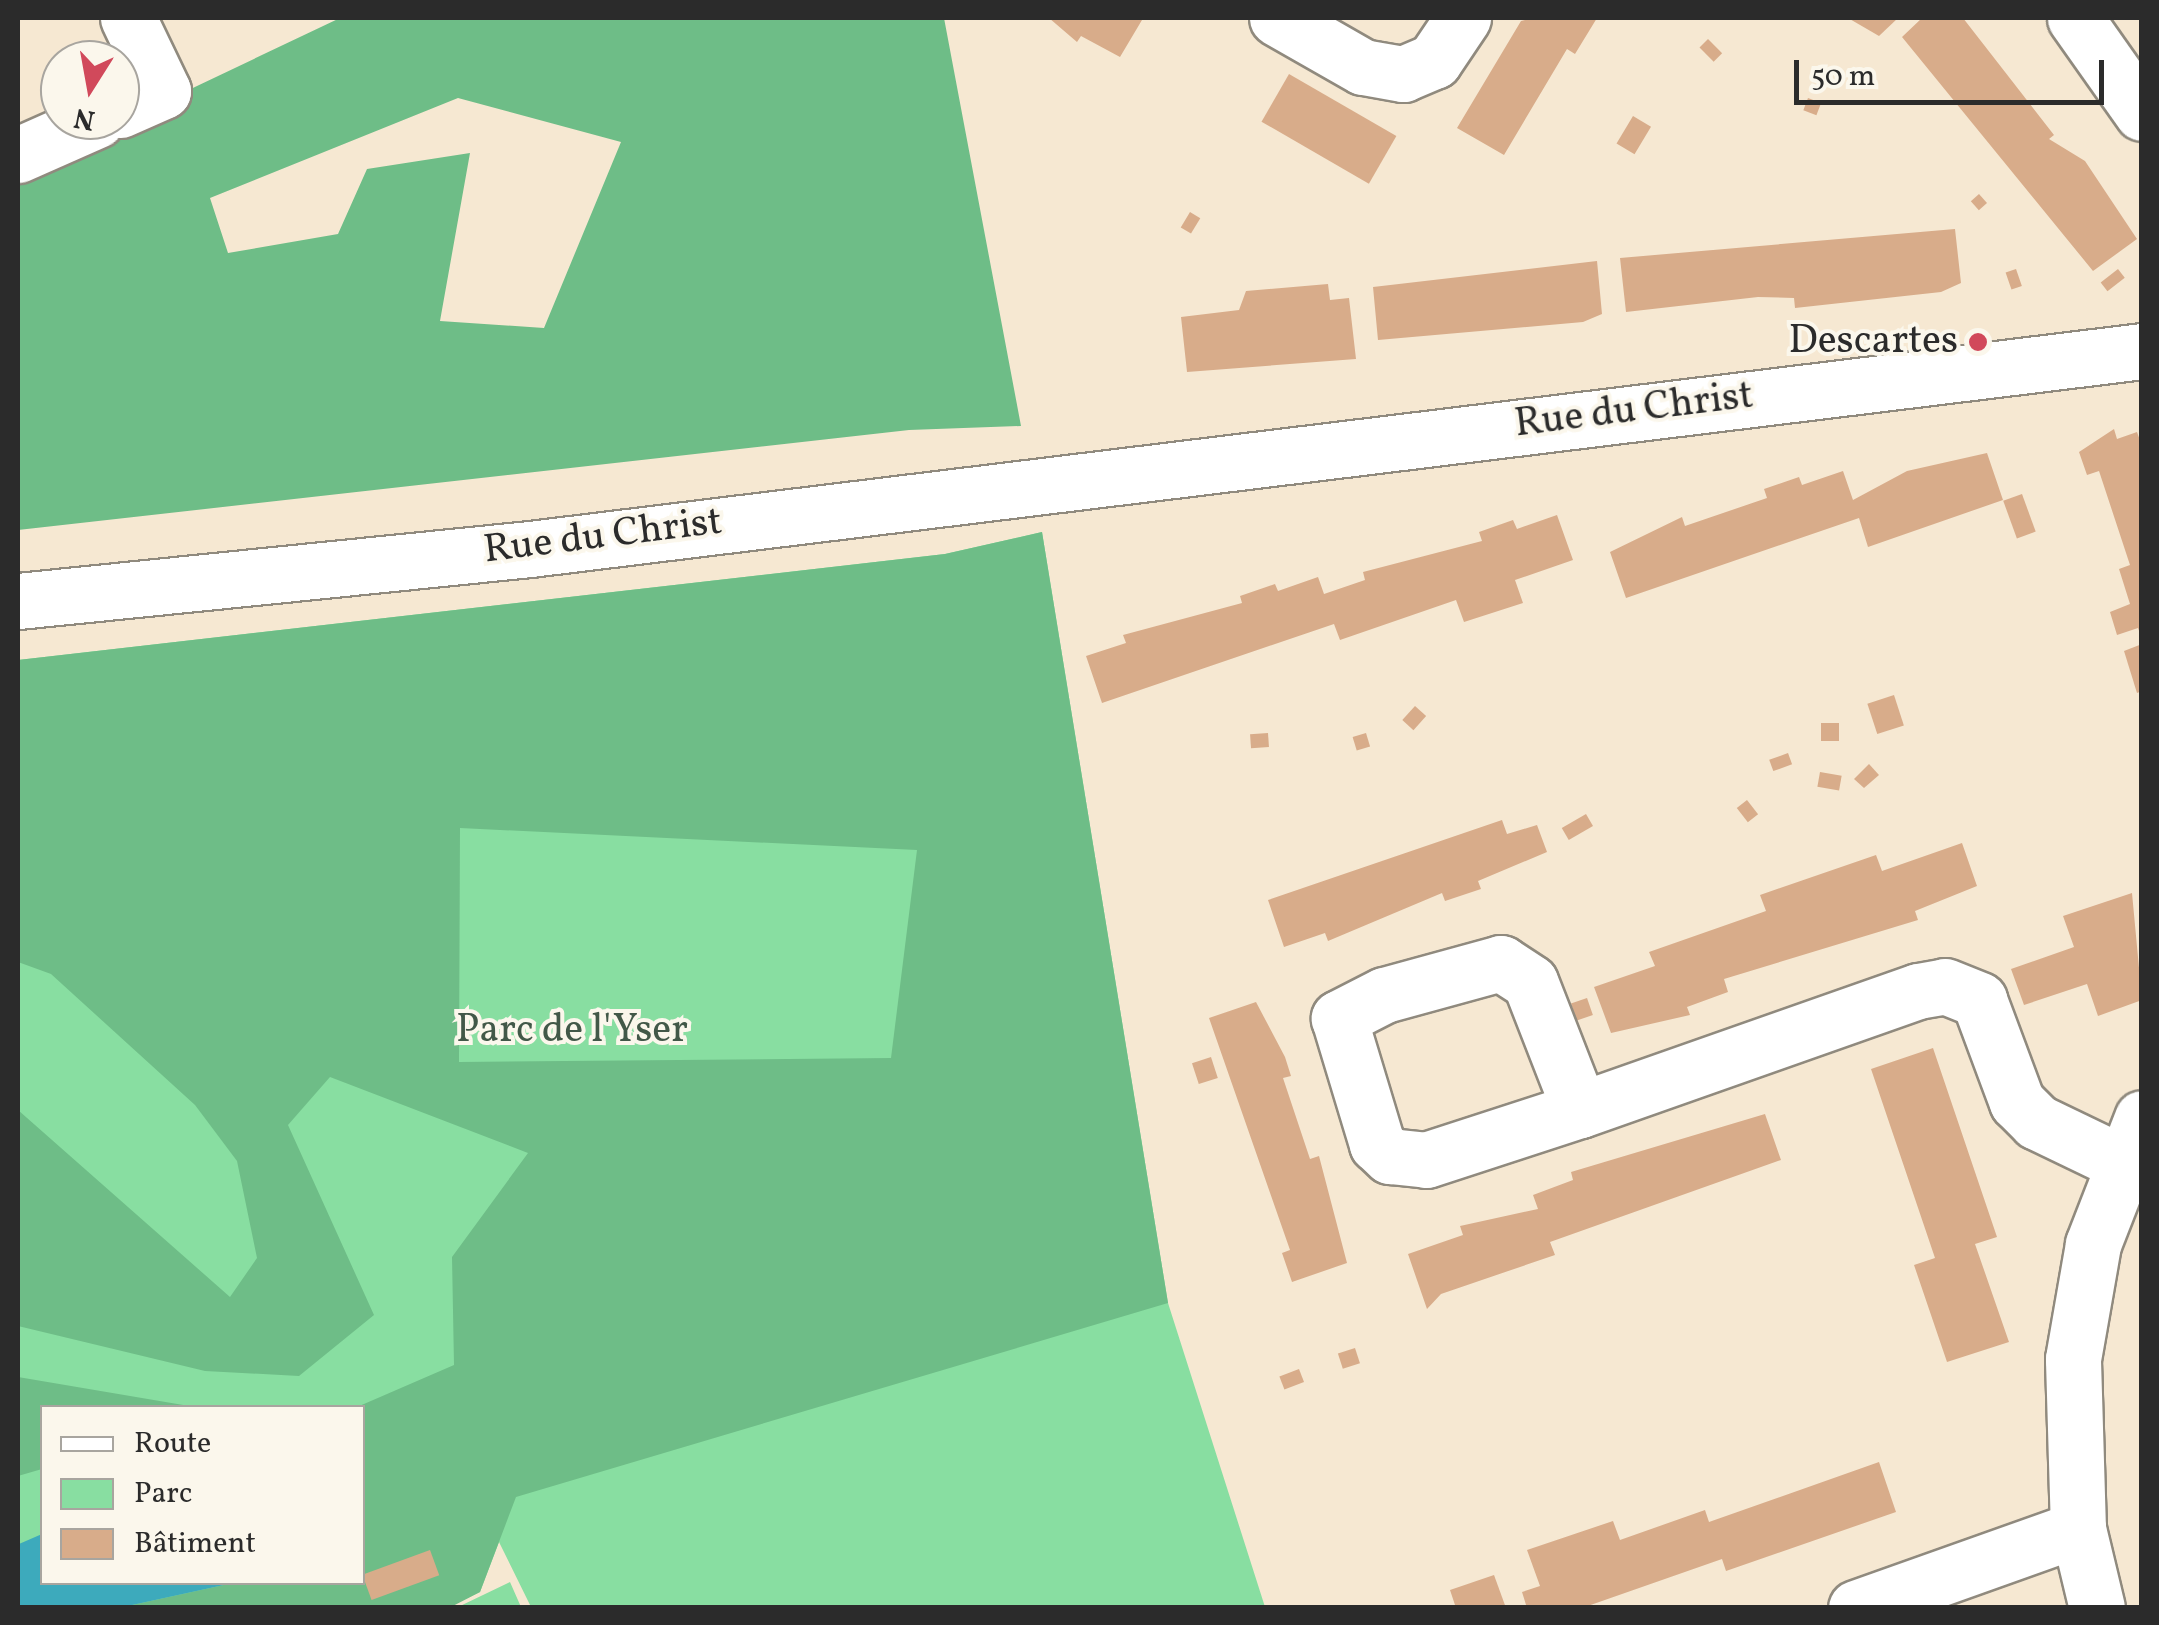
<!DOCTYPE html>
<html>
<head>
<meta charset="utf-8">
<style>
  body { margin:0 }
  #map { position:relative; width:2159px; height:1625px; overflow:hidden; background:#f6e8d2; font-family:Vollkorn,serif }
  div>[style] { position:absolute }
  .green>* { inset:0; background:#88dea1 }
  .forest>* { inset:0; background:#6ebd87 }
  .water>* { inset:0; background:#3daabc }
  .building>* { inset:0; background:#d8ac8a; transform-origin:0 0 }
  .roads { filter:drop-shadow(2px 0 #908a7e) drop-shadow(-2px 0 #908a7e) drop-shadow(0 2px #908a7e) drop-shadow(0 -2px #908a7e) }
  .minor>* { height:55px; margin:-27.5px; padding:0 27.5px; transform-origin:27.5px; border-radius:27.5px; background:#fff }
  .dots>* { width:28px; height:28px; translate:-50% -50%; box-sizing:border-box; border:5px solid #fbf7ec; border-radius:50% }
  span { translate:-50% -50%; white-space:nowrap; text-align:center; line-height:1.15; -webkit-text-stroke:8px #fbf7ec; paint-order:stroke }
  .poi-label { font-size:40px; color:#2b2b2b }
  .right { translate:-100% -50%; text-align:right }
  .street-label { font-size:40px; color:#2b2b2b }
  .park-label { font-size:40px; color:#425848 }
  .frame { position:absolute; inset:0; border:20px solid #2b2b2b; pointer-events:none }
  .legend { position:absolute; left:40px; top:1405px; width:325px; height:180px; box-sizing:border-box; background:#fbf7ec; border:2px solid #a8a59f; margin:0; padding:12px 18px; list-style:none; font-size:30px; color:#2b2b2b }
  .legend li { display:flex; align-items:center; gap:20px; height:50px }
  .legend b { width:50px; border:2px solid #a8a59f }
  .north { position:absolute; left:40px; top:40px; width:100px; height:100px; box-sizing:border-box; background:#fbf7ec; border:2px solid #a8a59f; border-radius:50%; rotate:191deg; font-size:28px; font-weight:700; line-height:40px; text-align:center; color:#2b2b2b }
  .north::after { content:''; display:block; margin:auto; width:35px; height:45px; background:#d1495b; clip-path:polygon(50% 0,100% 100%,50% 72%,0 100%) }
  .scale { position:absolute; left:1794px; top:60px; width:310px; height:45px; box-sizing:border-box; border:5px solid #2b2b2b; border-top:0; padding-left:12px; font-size:30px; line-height:35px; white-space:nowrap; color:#2b2b2b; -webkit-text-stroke:8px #fbf7ec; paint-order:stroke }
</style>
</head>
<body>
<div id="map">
  <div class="green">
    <div style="clip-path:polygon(evenodd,1042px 532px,1168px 1303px,1265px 1607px,531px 1607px,499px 1542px,480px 1592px,449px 1607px,18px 1607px,18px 660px,945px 554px,1042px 532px,42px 1408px,362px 1408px,362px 1582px,42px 1582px,42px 1408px)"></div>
    <div style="clip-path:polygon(510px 1582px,521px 1607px,458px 1607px,508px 1583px)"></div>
  </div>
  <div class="forest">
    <div style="clip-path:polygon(evenodd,340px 18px,944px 18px,1021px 426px,909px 430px,18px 530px,18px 171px,340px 18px,458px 98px,621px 142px,544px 328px,440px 321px,470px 153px,367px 169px,338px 234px,228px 253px,210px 198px,458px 98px)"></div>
    <div style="clip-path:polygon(evenodd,1042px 532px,1168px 1303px,516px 1497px,480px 1592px,449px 1608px,123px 1607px,233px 1583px,362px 1582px,357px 1407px,454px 1365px,452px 1257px,528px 1153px,330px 1077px,288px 1125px,374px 1315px,299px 1376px,205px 1371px,18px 1326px,18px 1110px,230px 1297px,257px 1258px,237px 1161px,195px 1105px,51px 974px,18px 962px,18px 660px,945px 554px,1042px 532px,460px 828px,917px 850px,891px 1058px,459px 1062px,460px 828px)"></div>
    <div style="clip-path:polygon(18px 1377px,195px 1407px,42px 1408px,42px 1469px,18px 1476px)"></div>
  </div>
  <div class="water">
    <div style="clip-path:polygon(42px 1534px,42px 1582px,233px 1583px,123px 1607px,18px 1607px,19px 1544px)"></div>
  </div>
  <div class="building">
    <div style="clip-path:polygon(1049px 18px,1138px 18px,1142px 20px,1120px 57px,1081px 36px,1077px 42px)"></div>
    <div style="clip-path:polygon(1532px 18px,1597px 18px,1575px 54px,1567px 49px,1504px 155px,1457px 128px,1521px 21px)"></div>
    <div style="clip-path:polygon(1848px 18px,1898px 18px,1879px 36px)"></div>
    <div style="clip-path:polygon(1922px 18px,1963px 18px,2054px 135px,2049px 139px,2085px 161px,2137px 239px,2093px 271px,1902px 37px)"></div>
    <div style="left:1708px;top:39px;width:20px;height:12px;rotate:45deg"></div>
    <div style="left:1289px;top:74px;width:124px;height:55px;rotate:30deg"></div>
    <div style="left:1808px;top:98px;width:14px;height:13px;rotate:21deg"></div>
    <div style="left:1633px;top:116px;width:21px;height:32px;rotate:31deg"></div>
    <div style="left:1979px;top:194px;width:12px;height:11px;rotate:48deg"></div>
    <div style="left:1190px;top:212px;width:12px;height:18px;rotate:31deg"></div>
    <div style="clip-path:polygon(1955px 229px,1961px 283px,1941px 292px,1795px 308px,1794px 298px,1758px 297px,1626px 312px,1620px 258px)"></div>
    <div style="clip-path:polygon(1597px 261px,1602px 314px,1583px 322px,1378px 340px,1373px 287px)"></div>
    <div style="left:2016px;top:269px;width:18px;height:11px;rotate:71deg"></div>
    <div style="left:2118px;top:269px;width:11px;height:22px;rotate:52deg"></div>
    <div style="clip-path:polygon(1328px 284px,1330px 300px,1349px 298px,1356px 359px,1187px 372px,1181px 317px,1239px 310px,1246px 291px)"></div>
    <div style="clip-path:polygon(2114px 429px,2117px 439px,2137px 432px,2142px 446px,2141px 636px,2138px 628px,2117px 635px,2110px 612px,2130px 604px,2119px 569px,2130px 565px,2099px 471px,2087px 475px,2079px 452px)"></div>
    <div style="clip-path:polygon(1987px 453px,2003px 500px,1868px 547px,1859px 518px,1626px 598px,1610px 552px,1682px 517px,1685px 526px,1767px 498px,1764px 489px,1799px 477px,1802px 485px,1843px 471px,1853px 500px,1907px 471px)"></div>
    <div style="left:2022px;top:494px;width:40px;height:20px;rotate:70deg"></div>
    <div style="clip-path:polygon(1557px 515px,1573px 560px,1515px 580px,1523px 603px,1464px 622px,1456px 600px,1340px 640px,1334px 624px,1102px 703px,1086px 656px,1126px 643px,1123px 635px,1242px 603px,1240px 596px,1275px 584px,1278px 591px,1318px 577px,1324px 594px,1365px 580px,1363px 572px,1482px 541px,1479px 532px,1513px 520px,1517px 529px)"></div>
    <div style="clip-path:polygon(2142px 644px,2142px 691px,2137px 693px,2124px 651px)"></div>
    <div style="left:1894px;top:695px;width:32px;height:28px;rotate:72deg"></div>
    <div style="left:1415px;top:706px;width:15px;height:19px;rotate:42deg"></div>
    <div style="left:1821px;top:723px;width:18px;height:18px"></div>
    <div style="left:1268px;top:733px;width:14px;height:18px;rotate:86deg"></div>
    <div style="left:1366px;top:733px;width:14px;height:14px;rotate:73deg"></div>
    <div style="left:1788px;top:753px;width:12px;height:20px;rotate:70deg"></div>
    <div style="clip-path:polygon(1869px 764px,1879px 775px,1864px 788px,1854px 779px)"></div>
    <div style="left:1820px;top:772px;width:22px;height:15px;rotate:10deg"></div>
    <div style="left:1747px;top:800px;width:18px;height:13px;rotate:52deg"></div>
    <div style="left:1586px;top:814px;width:14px;height:28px;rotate:60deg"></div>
    <div style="clip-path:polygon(1502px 820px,1507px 834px,1537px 825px,1547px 852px,1478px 881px,1481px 889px,1445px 901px,1442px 893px,1328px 941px,1325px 933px,1284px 947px,1268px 900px)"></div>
    <div style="clip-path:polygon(1962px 843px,1977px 886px,1915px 911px,1918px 920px,1724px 979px,1728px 992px,1687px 1007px,1690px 1015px,1611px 1033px,1594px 987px,1655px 966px,1649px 952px,1766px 911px,1760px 895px,1876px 855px,1882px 871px)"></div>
    <div style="clip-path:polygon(2132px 893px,2142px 1000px,2098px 1016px,2087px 984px,2024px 1005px,2011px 969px,2074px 947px,2063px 916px)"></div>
    <div style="left:1587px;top:998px;width:18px;height:17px;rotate:71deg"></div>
    <div style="clip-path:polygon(1256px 1002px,1285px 1057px,1291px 1076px,1283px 1078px,1310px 1159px,1319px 1156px,1347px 1263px,1292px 1282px,1282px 1253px,1290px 1250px,1209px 1018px)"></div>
    <div style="clip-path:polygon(1933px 1048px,1997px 1237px,1975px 1244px,2009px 1342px,1947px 1362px,1914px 1265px,1935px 1258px,1871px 1069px)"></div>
    <div style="left:1211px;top:1057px;width:22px;height:20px;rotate:72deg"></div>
    <div style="clip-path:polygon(1765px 1114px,1781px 1160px,1550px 1242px,1555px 1255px,1441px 1294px,1427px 1309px,1408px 1254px,1463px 1235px,1460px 1226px,1538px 1209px,1533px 1195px,1573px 1180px,1571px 1172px)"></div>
    <div style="left:1355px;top:1348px;width:16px;height:18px;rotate:72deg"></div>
    <div style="left:1299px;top:1369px;width:14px;height:21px;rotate:69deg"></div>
    <div style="clip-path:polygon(1879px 1462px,1896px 1512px,1726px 1571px,1722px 1559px,1582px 1608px,1527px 1608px,1522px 1592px,1540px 1586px,1527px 1550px,1613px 1521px,1620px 1540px,1705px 1510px,1709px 1522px)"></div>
    <div style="left:430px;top:1550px;width:27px;height:72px;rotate:70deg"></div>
    <div style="clip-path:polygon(1494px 1575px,1506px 1608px,1456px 1608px,1450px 1590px)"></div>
  </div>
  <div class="roads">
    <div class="minor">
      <div style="left:1277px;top:18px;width:99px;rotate:29.7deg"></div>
      <div style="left:1363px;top:67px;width:41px;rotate:9.9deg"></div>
      <div style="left:1403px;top:74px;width:34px;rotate:-23deg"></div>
      <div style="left:1434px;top:61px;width:52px;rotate:-56deg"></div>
      <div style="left:2075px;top:18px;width:116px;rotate:54.8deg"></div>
      <div style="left:120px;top:110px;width:47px;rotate:-23.8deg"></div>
      <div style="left:163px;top:91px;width:81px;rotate:-115.6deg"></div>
      <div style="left:18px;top:155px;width:86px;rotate:-23.9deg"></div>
      <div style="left:18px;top:601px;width:515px;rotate:-5.8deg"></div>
      <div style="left:530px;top:549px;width:1624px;rotate:-7deg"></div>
      <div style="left:1580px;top:1110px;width:137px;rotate:-111.3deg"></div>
      <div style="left:1530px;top:982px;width:35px;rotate:-147deg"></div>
      <div style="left:1501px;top:963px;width:121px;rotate:164.7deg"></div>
      <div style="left:1384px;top:995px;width:51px;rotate:152.9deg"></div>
      <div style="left:1339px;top:1018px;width:132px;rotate:73.2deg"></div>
      <div style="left:1377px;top:1144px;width:18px;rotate:43deg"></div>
      <div style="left:1390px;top:1156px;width:36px;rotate:6deg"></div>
      <div style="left:1426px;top:1160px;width:162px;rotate:-18deg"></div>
      <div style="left:1580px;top:1110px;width:358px;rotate:-19.4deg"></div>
      <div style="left:1918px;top:991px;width:27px;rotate:-10deg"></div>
      <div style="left:1945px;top:986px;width:37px;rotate:22deg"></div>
      <div style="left:1979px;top:1000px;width:109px;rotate:69.6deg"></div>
      <div style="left:2017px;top:1102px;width:28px;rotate:45deg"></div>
      <div style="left:2037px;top:1122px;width:92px;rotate:25.7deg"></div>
      <div style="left:1856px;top:1608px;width:236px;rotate:-19.6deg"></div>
      <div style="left:2097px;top:1608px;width:81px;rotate:-103.5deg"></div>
      <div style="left:2078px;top:1529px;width:170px;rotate:-91.7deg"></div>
      <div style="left:2073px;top:1359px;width:117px;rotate:-80.1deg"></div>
      <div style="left:2093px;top:1244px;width:135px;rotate:-68.7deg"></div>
    </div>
  </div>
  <div class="dots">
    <div style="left:1978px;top:342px;background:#d1495b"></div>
  </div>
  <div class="poi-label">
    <span class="right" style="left:1958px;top:342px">Descartes</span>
  </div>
  <div class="street-label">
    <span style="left:1634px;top:411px;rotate:-7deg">Rue du Christ</span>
    <span style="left:603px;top:537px;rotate:-7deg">Rue du Christ</span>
  </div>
  <div class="park-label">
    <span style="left:572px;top:1031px">Parc de l'Yser</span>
  </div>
  <div class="frame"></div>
  <ul class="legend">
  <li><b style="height:12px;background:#fff"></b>Route</li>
  <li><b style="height:28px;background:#88dea1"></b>Parc</li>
  <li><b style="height:28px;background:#d8ac8a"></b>Bâtiment</li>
  </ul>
  <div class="north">N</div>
  <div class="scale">50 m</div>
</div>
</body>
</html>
